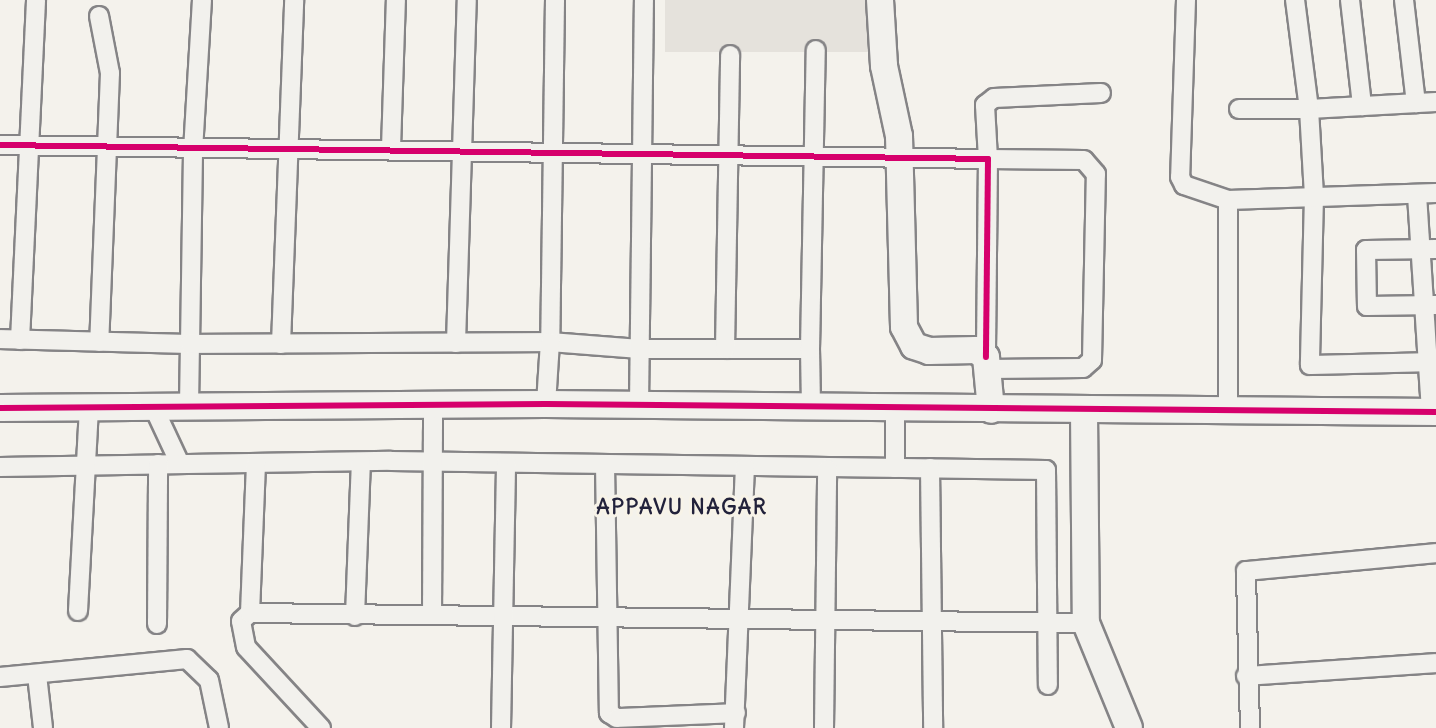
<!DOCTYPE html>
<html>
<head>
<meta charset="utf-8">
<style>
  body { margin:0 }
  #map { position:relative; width:1436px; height:728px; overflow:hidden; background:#f4f2ec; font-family:Delius,sans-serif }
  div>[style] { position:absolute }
  .built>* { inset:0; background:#e5e2dc; transform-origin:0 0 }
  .roads { filter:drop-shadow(2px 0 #858486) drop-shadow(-2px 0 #858486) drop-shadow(0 2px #858486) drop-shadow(0 -2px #858486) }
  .street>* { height:18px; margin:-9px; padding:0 9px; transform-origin:9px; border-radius:9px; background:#f2f1ed }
  .secondary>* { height:26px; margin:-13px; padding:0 13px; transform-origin:13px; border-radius:13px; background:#f2f1ed }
  .cycleway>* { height:6px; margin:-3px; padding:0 3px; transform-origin:3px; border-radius:3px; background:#d6006c }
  span { translate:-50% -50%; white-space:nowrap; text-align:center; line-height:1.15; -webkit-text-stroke:6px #f7f3e8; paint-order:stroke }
  .district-label { font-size:21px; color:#22223b; font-weight:700; letter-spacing:1.5px }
</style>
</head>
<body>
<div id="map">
  <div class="built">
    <div style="left:665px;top:0;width:205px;height:52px"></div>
  </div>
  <div class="roads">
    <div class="street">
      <div style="left:555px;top:0;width:342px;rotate:90.8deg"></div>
      <div style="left:550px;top:342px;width:90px;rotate:4.4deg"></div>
      <div style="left:640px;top:349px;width:170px"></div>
      <div style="left:810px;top:349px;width:56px;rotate:89deg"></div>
      <div style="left:1186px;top:0;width:177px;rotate:91.9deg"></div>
      <div style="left:1180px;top:177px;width:9px;rotate:63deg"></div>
      <div style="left:1184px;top:185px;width:46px;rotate:18.8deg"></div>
      <div style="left:1228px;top:200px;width:209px;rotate:90deg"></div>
      <div style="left:1350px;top:0;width:107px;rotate:83.5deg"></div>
      <div style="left:1404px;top:0;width:104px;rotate:83.4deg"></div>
      <div style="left:99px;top:16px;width:58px;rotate:79.1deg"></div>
      <div style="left:110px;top:73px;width:269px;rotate:92.3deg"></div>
      <div style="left:1436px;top:102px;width:127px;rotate:176.8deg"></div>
      <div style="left:1309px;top:109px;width:87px;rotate:86.7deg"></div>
      <div style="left:1314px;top:196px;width:169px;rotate:91.4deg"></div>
      <div style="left:1310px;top:365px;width:126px;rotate:-1.4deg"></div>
      <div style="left:1239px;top:109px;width:70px"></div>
      <div style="left:1309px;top:109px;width:110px;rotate:-97.3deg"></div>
      <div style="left:0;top:145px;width:988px;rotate:0.81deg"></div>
      <div style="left:988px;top:159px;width:198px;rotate:90.6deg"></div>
      <div style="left:391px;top:148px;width:148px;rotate:-88.1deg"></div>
      <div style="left:1417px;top:195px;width:216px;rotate:86.3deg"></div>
      <div style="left:1228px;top:200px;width:208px;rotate:-1.9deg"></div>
      <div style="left:1436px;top:249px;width:70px;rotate:179.2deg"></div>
      <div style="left:1366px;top:250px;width:56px;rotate:89deg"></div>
      <div style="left:1367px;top:306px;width:69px;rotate:-0.8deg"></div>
      <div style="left:0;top:339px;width:190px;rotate:1.5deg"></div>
      <div style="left:190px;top:344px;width:193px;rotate:-89.1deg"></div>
      <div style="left:193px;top:151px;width:151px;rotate:-86.6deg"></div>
      <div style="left:20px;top:340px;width:340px;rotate:-87.3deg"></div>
      <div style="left:456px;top:343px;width:343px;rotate:-88.2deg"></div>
      <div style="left:281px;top:344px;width:344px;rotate:-87.8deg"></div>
      <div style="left:725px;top:349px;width:294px;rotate:-89deg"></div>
      <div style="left:810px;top:349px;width:299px;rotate:-88.9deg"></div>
      <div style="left:989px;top:369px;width:94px;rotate:-0.6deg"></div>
      <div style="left:1083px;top:368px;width:12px;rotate:-42deg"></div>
      <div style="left:1092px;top:360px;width:186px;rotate:-88.8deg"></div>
      <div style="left:1096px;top:174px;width:18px;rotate:-131deg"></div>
      <div style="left:1084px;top:160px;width:96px;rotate:-179.4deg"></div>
      <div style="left:988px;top:159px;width:54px;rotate:-93.2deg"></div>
      <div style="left:985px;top:105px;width:11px;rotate:-38deg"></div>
      <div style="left:994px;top:98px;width:107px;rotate:-2.7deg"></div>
      <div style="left:639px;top:404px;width:404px;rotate:-89.3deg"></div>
      <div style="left:153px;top:406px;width:64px;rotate:65deg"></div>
      <div style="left:189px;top:406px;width:62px;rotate:-89.1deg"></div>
      <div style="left:190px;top:344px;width:360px;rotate:-0.3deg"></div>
      <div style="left:550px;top:342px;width:62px;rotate:93.7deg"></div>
      <div style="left:605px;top:464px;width:249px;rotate:89.1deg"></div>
      <div style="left:609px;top:713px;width:9px;rotate:32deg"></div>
      <div style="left:617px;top:718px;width:119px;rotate:-2.4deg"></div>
      <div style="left:0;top:467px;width:391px;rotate:-0.9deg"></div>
      <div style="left:391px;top:461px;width:655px;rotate:0.79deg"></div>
      <div style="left:1046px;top:470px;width:215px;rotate:89.5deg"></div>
      <div style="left:895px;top:468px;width:60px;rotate:-90deg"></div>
      <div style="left:930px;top:468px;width:260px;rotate:89.3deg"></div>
      <div style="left:78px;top:611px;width:204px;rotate:-86.9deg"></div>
      <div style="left:250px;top:613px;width:150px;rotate:-87.7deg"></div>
      <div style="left:432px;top:615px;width:210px;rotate:-89.7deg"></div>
      <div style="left:355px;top:616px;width:154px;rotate:-87.8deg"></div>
      <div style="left:157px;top:624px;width:160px;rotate:-89.6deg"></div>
      <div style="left:37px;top:675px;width:53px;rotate:83.5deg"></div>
      <div style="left:1246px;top:676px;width:190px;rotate:-3.9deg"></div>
      <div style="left:0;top:677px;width:188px;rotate:-5.5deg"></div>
      <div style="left:187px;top:659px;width:30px;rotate:44deg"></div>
      <div style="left:209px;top:680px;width:49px;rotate:78.2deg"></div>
      <div style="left:321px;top:728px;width:110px;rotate:-132.8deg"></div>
      <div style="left:246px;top:647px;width:26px;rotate:-101deg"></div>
      <div style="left:241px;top:621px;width:12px;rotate:-42deg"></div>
      <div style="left:250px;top:613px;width:836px;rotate:0.69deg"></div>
      <div style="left:501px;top:728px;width:265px;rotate:-88.9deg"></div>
      <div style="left:734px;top:728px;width:261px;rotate:-87.6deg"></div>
      <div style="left:824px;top:728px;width:259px;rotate:-89.3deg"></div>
      <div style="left:1250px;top:728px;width:157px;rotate:-91.5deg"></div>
      <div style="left:1246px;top:571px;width:191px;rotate:-5.4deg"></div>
    </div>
    <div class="secondary">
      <div style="left:880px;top:0;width:66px;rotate:86.5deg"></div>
      <div style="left:884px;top:66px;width:72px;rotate:77.9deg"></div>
      <div style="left:899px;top:136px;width:191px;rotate:88.5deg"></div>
      <div style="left:904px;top:327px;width:21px;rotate:62deg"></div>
      <div style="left:914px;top:346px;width:16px;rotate:18deg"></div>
      <div style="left:929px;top:351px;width:47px;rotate:-1.2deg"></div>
      <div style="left:976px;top:350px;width:12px;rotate:35deg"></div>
      <div style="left:986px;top:357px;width:53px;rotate:84.6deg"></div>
      <div style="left:0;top:408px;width:546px;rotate:-0.42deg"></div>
      <div style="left:546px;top:404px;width:890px;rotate:0.52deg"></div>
      <div style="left:1084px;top:411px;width:212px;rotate:89.5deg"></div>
      <div style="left:1086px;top:623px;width:113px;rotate:67.7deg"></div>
    </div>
  </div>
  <div class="cycleway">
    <div style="left:0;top:145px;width:988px;rotate:0.81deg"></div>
    <div style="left:988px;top:159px;width:198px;rotate:90.6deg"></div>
    <div style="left:0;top:408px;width:546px;rotate:-0.42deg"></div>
    <div style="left:546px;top:404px;width:890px;rotate:0.52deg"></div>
  </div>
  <div class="district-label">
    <span style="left:682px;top:507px">APPAVU NAGAR</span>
  </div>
</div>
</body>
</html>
